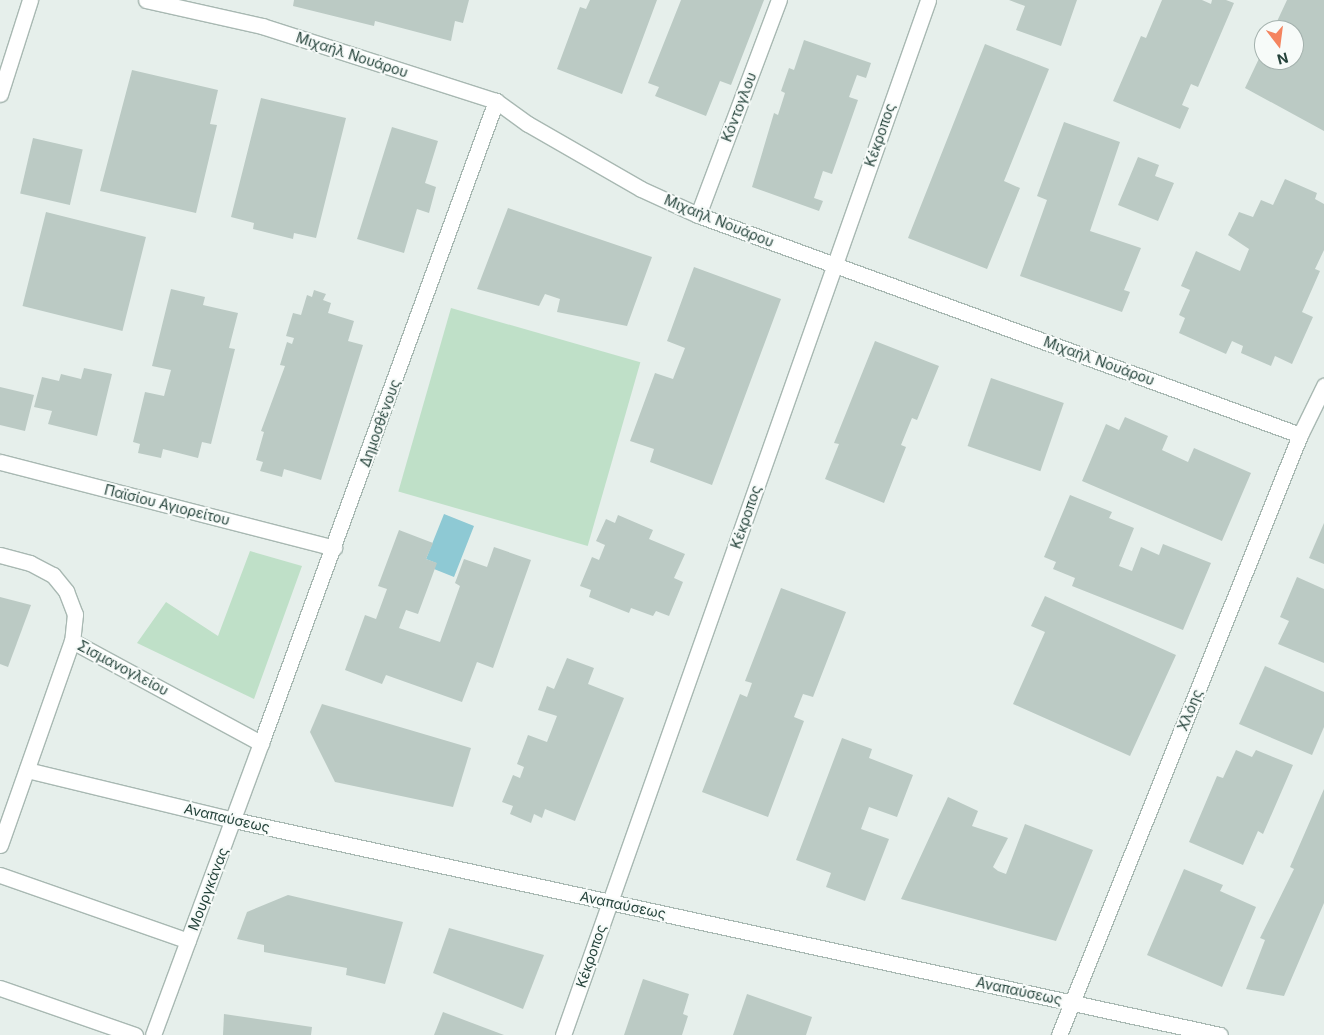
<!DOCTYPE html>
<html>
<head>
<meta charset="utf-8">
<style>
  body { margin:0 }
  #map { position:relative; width:1324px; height:1035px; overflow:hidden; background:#e6efeb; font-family:Inter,sans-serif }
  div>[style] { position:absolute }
  .green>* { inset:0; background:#bfe0c8; transform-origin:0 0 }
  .water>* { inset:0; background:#8ec9d4 }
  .building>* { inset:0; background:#bbcac4; transform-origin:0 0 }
  .roads { filter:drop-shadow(1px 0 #a8b8b2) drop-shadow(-1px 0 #a8b8b2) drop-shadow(0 1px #a8b8b2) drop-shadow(0 -1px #a8b8b2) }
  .service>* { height:15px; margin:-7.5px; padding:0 7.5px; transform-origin:7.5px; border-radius:7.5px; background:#fff }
  .minor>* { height:15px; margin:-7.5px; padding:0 7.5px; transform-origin:7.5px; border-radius:7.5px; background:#fff }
  .tertiary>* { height:15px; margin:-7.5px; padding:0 7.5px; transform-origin:7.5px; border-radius:7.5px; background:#fff }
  span { translate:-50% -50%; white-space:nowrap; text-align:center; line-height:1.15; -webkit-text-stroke:4px #f7fbf9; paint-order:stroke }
  .street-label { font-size:14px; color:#24423a }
  .north { position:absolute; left:1254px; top:20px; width:50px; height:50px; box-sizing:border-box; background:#f7fbf9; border:1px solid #a3b1ad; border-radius:50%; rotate:165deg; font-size:14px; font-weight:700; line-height:20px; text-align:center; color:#24423a }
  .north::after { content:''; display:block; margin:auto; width:18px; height:22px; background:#f4845f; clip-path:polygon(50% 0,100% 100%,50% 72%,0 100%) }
</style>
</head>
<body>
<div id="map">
  <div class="green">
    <div style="left:451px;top:308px;width:197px;height:191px;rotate:16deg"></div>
    <div style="clip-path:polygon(250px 551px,302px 566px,254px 699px,137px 643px,166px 602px,218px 636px)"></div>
  </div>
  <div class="water">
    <div style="clip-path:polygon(444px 514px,474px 526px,454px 577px,434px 569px,436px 563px,426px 559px)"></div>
  </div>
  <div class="building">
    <div style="clip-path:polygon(294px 0,469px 0,463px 23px,455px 21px,451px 41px,375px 21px,374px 26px,293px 6px)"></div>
    <div style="clip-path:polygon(590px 0,657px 0,622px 94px,557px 69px,580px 7px,586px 9px)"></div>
    <div style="clip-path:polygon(681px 0,764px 0,731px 85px,720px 81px,706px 116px,655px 96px,659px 87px,648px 83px)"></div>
    <div style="clip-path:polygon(1009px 0,1077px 0,1061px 46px,1016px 30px,1025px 6px)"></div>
    <div style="clip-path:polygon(1162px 0,1202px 0,1211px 4px,1212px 0,1226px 0,1234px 3px,1198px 87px,1191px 84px,1182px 105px,1189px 108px,1180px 129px,1113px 101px,1141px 36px,1146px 38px)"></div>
    <div style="clip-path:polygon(1287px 0,1324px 0,1324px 131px,1245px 88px,1264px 48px,1264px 60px,1294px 60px,1294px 30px,1273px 30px)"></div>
    <div style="clip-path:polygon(804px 40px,871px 63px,866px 78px,857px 75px,849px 97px,858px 100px,832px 174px,823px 171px,814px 198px,823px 201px,819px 211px,752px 187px,774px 113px,778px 115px,785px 93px,781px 91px,789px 68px,794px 70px)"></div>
    <div style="clip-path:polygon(985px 44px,1049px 69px,1004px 181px,1020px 188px,987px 269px,908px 238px)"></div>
    <div style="clip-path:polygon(132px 70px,218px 90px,210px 124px,217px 125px,196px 213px,100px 191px)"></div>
    <div style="clip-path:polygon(261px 98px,346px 118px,316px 238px,294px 233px,293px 239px,253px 229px,254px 223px,231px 217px)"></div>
    <div style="clip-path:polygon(1064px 122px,1120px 142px,1090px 231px,1141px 248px,1124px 290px,1130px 292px,1122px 312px,1020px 276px,1047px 200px,1037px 196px)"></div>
    <div style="clip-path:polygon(392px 127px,438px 141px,425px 183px,436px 187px,429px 213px,417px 209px,404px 253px,357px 239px)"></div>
    <div style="left:33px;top:138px;width:51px;height:57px;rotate:13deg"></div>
    <div style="clip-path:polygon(1138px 157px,1159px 165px,1155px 176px,1174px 183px,1158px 221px,1118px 205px)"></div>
    <div style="clip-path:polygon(1285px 179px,1317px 193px,1315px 199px,1324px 204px,1324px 250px,1315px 269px,1320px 271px,1302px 312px,1313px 317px,1292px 364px,1275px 356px,1271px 366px,1241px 353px,1243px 346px,1232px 341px,1226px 354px,1179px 333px,1185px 318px,1179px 315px,1190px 290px,1181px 286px,1196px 251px,1240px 271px,1249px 249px,1228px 235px,1239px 212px,1253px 217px,1261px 200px,1273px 205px)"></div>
    <div style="clip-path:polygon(508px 208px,652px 257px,627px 326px,557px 312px,560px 299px,545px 294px,539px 306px,477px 289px)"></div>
    <div style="left:46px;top:212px;width:103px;height:97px;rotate:14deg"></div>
    <div style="clip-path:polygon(694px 267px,781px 299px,712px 485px,650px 462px,654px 449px,630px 441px,655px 373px,673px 379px,685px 348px,667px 341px)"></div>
    <div style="clip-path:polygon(171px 289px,205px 297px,203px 305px,238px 313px,229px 348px,235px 349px,211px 444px,202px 442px,198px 458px,163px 449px,161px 458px,138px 453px,140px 444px,133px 442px,145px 392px,164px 396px,171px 370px,152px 366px)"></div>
    <div style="clip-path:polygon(314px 290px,326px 294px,323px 300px,331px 303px,328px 313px,354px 321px,348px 341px,363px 345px,321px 480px,284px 469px,282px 477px,260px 471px,263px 462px,256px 460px,264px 432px,261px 431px,285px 366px,280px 365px,287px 342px,292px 344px,294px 338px,286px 336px,293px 313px,301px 315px,307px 295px,312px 297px)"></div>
    <div style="clip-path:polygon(875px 341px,939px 366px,917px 420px,912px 418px,901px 445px,906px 447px,884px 503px,825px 479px,839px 444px,834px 443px)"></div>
    <div style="clip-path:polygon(84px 368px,112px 374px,97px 436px,48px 424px,52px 411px,34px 407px,42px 377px,59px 381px,61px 374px,81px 379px)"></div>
    <div style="left:991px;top:378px;width:77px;height:72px;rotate:19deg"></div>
    <div style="clip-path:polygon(0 387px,34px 395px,25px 431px,0 425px)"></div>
    <div style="clip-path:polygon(1125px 417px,1168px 436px,1162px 450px,1188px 462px,1194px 448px,1251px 473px,1222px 541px,1082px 481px,1106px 424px,1119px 430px)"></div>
    <div style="clip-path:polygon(1070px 495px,1112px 512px,1109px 518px,1134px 528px,1119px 566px,1132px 571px,1141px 547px,1159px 555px,1163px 544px,1211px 563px,1183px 630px,1072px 586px,1075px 578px,1053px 569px,1056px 562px,1044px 557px)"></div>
    <div style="clip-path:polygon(618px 515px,653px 530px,649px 539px,685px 554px,674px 578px,683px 582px,669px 616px,656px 611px,653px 616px,631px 608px,629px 613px,589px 597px,591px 590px,580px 586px,592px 557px,599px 560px,605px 545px,596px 541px,606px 519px,615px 523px)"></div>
    <div style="clip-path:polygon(1324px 523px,1324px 564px,1309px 558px)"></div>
    <div style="clip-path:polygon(399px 530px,433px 543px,426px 559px,437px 563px,418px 614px,406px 610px,399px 628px,440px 642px,460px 586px,455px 583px,464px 559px,487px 567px,494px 547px,531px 560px,493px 668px,477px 662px,462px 702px,386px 675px,382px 684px,345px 670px,365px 615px,376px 619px,387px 589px,378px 586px)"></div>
    <div style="clip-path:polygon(1297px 577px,1324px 589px,1324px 663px,1278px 644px,1289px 621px,1280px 617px)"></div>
    <div style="clip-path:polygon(781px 588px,846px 612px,813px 697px,803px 694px,794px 717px,804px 721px,768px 817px,702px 792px,740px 694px,747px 697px,752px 683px,745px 681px)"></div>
    <div style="clip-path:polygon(1045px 596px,1176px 655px,1130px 756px,1013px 704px,1045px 632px,1031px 626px)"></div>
    <div style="clip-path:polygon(0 597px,31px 605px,8px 667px,0 664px)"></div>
    <div style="clip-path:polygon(567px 658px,594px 668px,588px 684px,624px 698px,575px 821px,545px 809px,542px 818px,534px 814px,531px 823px,510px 814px,513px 806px,502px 802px,513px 775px,520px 778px,524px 767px,517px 764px,528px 735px,547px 742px,557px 716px,538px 710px,547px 686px,554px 689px)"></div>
    <div style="clip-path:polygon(1265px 666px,1324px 692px,1324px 727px,1312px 755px,1239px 724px)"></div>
    <div style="clip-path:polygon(322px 704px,471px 748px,453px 807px,335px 782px,310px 732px)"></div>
    <div style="clip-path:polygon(842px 738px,872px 749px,869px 758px,913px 775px,897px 817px,869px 807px,861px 829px,889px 839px,865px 901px,826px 887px,831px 873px,796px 860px)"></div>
    <div style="clip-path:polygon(1236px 750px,1252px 757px,1256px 750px,1293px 765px,1263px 834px,1258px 831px,1243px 865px,1189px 842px,1217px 776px,1223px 778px)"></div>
    <div style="clip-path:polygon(1324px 789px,1324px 903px,1284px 996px,1246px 989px,1265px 940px,1260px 938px,1294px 869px,1290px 867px)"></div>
    <div style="clip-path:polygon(948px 797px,978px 811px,972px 826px,1008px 838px,993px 867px,998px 871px,1006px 874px,1025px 824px,1093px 850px,1056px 941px,901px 899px)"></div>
    <div style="clip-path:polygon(1184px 869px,1223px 885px,1220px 891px,1256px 907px,1222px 987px,1147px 955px)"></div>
    <div style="clip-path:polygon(288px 895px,403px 922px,385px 984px,346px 975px,347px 968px,264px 952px,264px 945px,237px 939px,247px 912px)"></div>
    <div style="clip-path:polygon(449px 928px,544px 955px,523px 1009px,433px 973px)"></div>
    <div style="clip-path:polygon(643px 979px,689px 994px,683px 1014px,688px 1016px,682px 1035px,624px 1035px)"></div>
    <div style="clip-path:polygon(747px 994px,812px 1017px,806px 1035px,733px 1035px)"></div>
    <div style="clip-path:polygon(443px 1012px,504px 1035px,434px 1035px)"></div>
    <div style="clip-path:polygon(224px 1014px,312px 1027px,311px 1035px,223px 1035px)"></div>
  </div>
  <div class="roads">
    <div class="service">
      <div style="left:0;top:875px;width:199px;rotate:19.3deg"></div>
      <div style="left:0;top:988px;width:143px;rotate:19.2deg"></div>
    </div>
    <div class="minor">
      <div style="left:146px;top:0;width:119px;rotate:12.6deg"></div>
      <div style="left:262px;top:26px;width:246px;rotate:17.8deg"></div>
      <div style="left:496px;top:101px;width:39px;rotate:36deg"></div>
      <div style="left:528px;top:124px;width:130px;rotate:29.9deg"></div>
      <div style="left:641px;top:189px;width:63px;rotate:24.5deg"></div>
      <div style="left:698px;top:215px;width:641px;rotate:20.07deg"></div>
      <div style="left:0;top:94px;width:99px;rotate:-72.3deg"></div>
      <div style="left:698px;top:215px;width:230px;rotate:-69.4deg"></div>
      <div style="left:0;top:462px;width:345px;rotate:14.4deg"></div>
      <div style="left:261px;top:743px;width:684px;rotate:-69.9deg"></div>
      <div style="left:27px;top:770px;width:213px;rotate:13.6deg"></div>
      <div style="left:0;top:845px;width:216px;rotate:-70.6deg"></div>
      <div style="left:563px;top:1035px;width:1097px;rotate:-70.57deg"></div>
      <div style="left:1059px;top:1035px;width:647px;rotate:-68.12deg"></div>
      <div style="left:1300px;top:435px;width:55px;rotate:-63.9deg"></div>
    </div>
    <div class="tertiary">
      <div style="left:0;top:555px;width:31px;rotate:15deg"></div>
      <div style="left:30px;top:563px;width:26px;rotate:28deg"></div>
      <div style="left:53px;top:575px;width:21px;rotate:51deg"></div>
      <div style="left:66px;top:591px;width:25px;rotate:69deg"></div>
      <div style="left:75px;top:614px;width:27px;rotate:96deg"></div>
      <div style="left:72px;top:641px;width:215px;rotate:28.4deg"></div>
      <div style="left:261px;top:743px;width:311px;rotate:110.3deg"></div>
      <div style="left:234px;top:820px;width:1009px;rotate:12.3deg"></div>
    </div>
  </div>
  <div class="street-label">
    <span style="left:352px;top:55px;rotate:18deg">Μιχαήλ Νουάρου</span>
    <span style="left:739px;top:107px;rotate:-69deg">Κόντογλου</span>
    <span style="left:880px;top:135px;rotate:-71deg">Κέκροπος</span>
    <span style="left:719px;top:221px;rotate:22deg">Μιχαήλ Νουάρου</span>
    <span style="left:1099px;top:361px;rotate:20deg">Μιχαήλ Νουάρου</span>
    <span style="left:380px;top:423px;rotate:-70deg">Δημοσθένους</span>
    <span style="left:167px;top:505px;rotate:14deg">Παϊσίου Αγιορείτου</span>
    <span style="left:746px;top:517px;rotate:-71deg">Κέκροπος</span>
    <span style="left:123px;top:668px;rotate:28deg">Σισμανογλείου</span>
    <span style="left:1190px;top:710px;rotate:-68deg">Χλόης</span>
    <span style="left:227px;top:818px;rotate:13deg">Αναπαύσεως</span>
    <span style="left:208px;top:889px;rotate:-69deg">Μουργκάνας</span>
    <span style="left:623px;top:905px;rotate:12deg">Αναπαύσεως</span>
    <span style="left:591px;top:956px;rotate:-71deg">Κέκροπος</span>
    <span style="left:1019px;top:991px;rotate:12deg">Αναπαύσεως</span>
  </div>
  <div class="north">N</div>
</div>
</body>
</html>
